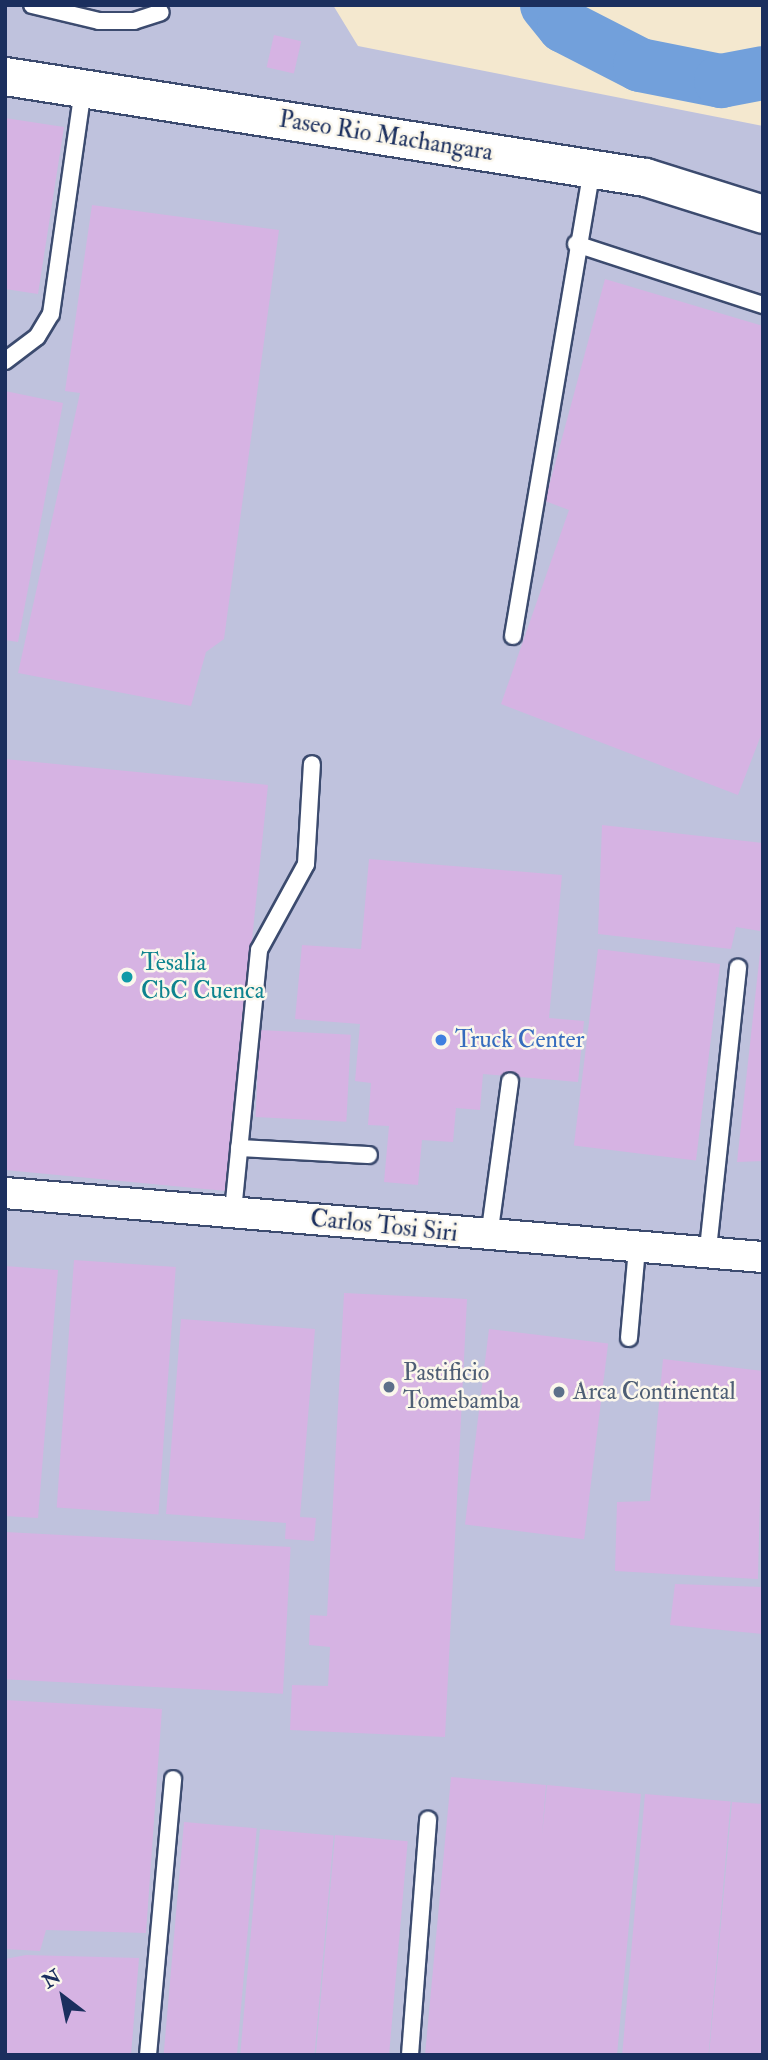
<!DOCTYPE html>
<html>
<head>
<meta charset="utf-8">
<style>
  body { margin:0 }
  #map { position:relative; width:768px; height:2060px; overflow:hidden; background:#f4e8cf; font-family:"IM FELL Double Pica",serif }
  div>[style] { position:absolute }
  .industrial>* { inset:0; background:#bfc2dd }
  .river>* { height:54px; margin:-27px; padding:0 27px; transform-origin:27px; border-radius:27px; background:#72a0db }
  .building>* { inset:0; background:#d6b3e3; transform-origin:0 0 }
  .roads { filter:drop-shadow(2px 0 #3c4b6f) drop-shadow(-2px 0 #3c4b6f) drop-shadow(0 2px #3c4b6f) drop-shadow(0 -2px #3c4b6f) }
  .service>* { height:16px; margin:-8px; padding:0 8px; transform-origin:8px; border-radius:8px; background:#fff }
  .minor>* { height:30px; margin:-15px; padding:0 15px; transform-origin:15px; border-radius:15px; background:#fff }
  .tertiary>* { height:37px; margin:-18.5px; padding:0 18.5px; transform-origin:18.5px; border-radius:18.5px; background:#fff }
  .dots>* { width:19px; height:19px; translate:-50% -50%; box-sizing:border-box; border:4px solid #fbf7ec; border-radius:50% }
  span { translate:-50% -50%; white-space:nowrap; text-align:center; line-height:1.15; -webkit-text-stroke:5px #fbf7ec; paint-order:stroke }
  .street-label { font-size:24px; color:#1b2f5e }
  .culture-label { font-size:24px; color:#0d838f }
  .left { translate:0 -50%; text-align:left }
  .shop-label { font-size:24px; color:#366cbe }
  .service-label { font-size:24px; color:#4e5e75 }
  .frame { position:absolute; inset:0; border:7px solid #1b2f5e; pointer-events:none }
  .north { position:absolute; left:28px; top:1962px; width:70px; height:70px; -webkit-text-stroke:5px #fbf7ec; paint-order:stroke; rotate:328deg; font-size:19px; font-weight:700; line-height:28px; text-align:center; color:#1b2f5e }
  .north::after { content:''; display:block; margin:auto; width:24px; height:32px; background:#1b2f5e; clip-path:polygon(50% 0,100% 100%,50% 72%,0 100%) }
</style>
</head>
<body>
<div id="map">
  <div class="industrial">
    <div style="clip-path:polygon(5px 5px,333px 5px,358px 46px,763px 126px,763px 2055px,5px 2055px)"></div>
  </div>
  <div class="river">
    <div style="left:547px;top:5px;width:27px;rotate:51deg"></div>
    <div style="left:564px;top:26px;width:85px;rotate:27.2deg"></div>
    <div style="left:640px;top:65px;width:83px;rotate:11.2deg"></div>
    <div style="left:721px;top:81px;width:43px;rotate:-10.8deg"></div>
  </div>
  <div class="building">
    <div style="left:274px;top:35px;width:28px;height:33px;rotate:13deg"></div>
    <div style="clip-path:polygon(5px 118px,64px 127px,38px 294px,5px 289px)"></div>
    <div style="clip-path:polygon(92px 205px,279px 230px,224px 639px,206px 652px,191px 706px,18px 673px,80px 393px,65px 391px)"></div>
    <div style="clip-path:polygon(605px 279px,763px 326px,763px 730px,738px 795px,501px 704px,569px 510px,545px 501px)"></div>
    <div style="clip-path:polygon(5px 391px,63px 403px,18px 642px,5px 640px)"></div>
    <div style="clip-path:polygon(5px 759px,268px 785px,226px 1191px,5px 1170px)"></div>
    <div style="clip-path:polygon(602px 825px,763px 843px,760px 931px,736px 927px,731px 949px,598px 934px)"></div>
    <div style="clip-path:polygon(369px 859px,562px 875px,549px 1018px,584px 1021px,578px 1082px,483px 1074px,480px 1110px,456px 1108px,453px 1142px,422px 1140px,418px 1185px,384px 1182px,389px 1126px,368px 1125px,371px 1083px,355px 1081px,360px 1024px,295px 1019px,302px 945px,361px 949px)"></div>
    <div style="clip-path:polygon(761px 944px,763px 1161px,737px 1162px)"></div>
    <div style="left:598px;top:949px;width:123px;height:198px;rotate:7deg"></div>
    <div style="left:260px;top:1030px;width:91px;height:87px;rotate:3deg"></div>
    <div style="left:74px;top:1260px;width:102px;height:248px;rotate:4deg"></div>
    <div style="clip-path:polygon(5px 1266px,58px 1270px,38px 1518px,5px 1516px)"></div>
    <div style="clip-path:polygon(344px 1293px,467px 1299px,445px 1737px,290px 1730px,292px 1685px,328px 1686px,330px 1647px,309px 1645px,310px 1615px,327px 1616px)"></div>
    <div style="clip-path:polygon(181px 1319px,315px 1329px,300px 1517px,316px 1518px,314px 1541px,285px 1539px,286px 1523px,166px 1514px)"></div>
    <div style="left:489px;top:1329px;width:120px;height:197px;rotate:7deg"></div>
    <div style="clip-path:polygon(663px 1359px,763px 1371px,758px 1579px,615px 1571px,617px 1502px,650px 1501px)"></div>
    <div style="left:5px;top:1532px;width:286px;height:147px;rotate:3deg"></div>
    <div style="clip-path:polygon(675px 1584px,763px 1587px,763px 1634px,670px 1625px)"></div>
    <div style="clip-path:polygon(5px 1700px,162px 1709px,146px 1933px,46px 1930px,40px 1951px,5px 1949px)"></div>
    <div style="clip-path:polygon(451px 1777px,546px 1785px,542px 1835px,547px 1785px,641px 1794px,617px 2055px,425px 2055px)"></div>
    <div style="left:645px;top:1794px;width:86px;height:262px;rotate:5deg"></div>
    <div style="clip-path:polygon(732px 1802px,763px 1804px,763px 2055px,709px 2055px)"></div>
    <div style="left:184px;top:1822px;width:73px;height:234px;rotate:5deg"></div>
    <div style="left:260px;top:1829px;width:74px;height:227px;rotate:5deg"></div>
    <div style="left:335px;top:1835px;width:73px;height:221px;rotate:5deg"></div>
    <div style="clip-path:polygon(26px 1955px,139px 1958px,131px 2055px,5px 2055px,5px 1959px)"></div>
  </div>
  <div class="roads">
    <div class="service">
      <div style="left:32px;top:5px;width:69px;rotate:13.4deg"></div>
      <div style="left:99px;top:21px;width:35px"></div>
      <div style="left:134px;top:21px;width:28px;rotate:-18deg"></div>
      <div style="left:576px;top:244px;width:197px;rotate:18.1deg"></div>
      <div style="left:5px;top:361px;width:40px;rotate:-37deg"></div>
      <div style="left:37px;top:337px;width:27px;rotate:-59deg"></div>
      <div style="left:51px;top:314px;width:228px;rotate:-81.9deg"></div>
      <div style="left:513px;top:636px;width:475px;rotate:-80.4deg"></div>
      <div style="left:239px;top:1148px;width:130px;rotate:3.1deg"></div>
      <div style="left:233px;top:1211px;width:262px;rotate:-84.3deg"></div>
      <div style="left:259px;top:950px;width:98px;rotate:-61.3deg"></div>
      <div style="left:306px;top:864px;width:100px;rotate:-86.6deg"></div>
      <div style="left:489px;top:1237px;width:157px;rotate:-82.3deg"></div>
      <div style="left:708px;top:1249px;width:283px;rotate:-83.9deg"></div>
      <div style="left:629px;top:1338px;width:90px;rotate:-84.9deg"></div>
      <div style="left:148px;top:2055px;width:277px;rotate:-84.8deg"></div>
      <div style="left:410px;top:2055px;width:236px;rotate:-85.6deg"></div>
    </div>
    <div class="minor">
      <div style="left:5px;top:1193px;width:761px;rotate:4.83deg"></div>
    </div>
    <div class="tertiary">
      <div style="left:5px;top:76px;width:648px;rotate:8.97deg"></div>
      <div style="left:645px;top:177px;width:124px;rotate:17.4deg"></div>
    </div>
  </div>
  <div class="dots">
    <div style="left:127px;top:977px;background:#0f9aa8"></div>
    <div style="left:441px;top:1040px;background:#3f7fe0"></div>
    <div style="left:389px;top:1387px;background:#5c6f8a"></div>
    <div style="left:559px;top:1392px;background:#5c6f8a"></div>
  </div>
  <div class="street-label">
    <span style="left:386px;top:136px;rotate:9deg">Paseo Rio Machangara</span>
    <span style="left:384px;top:1226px;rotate:6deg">Carlos Tosi Siri</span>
  </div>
  <div class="culture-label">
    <span class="left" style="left:141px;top:977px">Tesalia<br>CbC Cuenca</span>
  </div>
  <div class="shop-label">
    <span class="left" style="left:455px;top:1040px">Truck Center</span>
  </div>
  <div class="service-label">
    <span class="left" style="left:403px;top:1387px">Pastificio<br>Tomebamba</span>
    <span class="left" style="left:573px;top:1392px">Arca Continental</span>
  </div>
  <div class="frame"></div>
  <div class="north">N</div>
</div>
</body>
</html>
